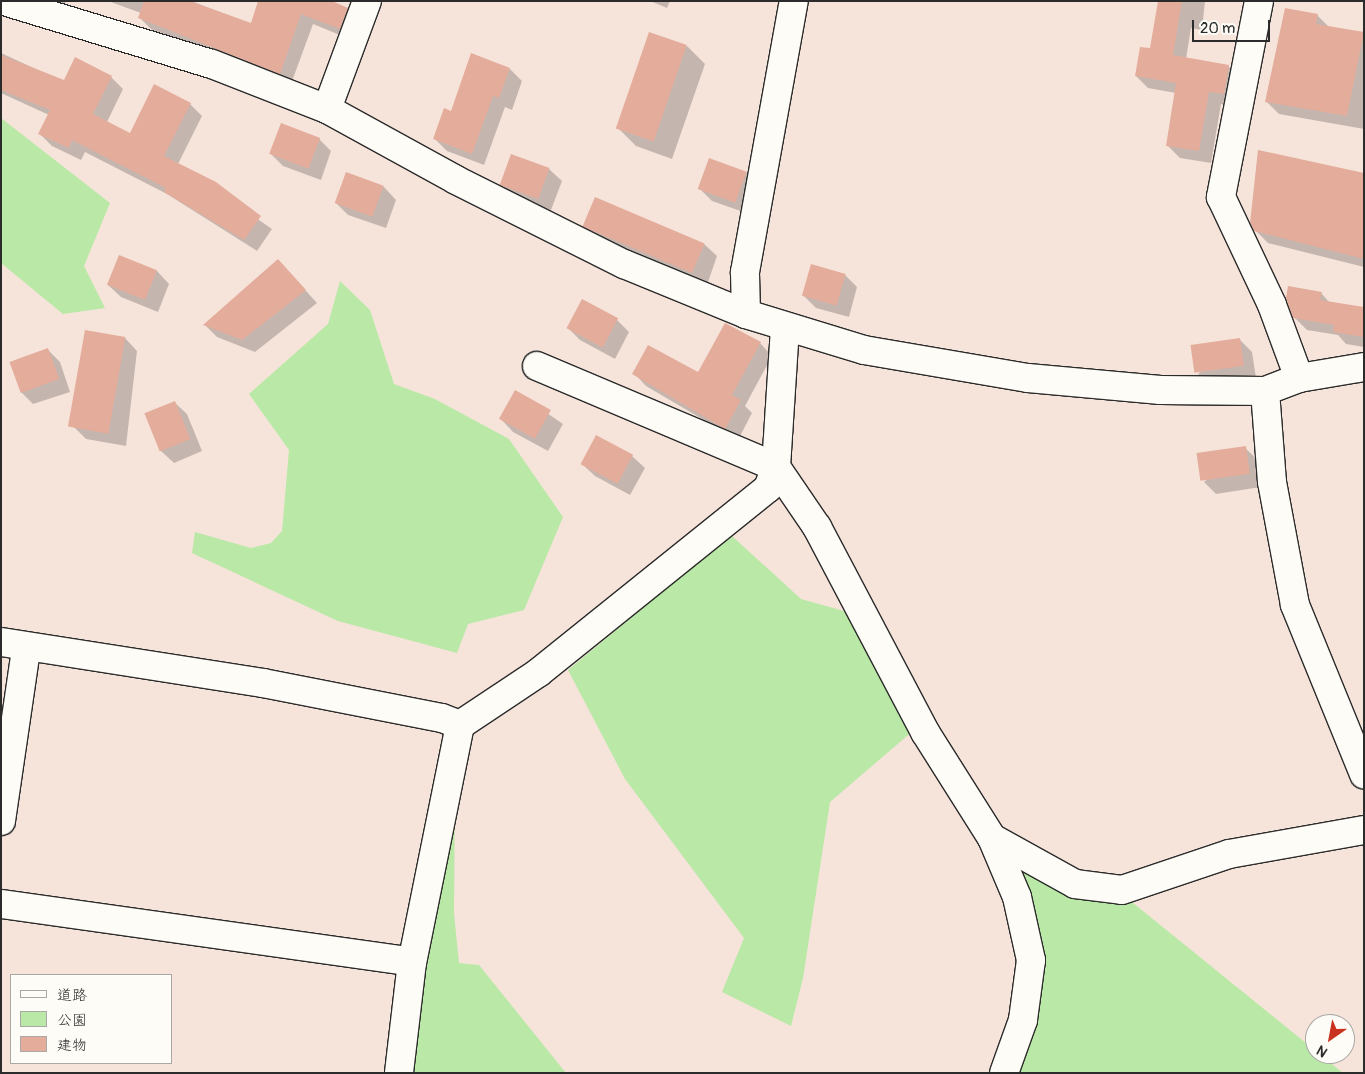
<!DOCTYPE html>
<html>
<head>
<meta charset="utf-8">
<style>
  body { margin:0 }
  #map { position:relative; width:1365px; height:1074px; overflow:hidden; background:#f6e4db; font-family:Pangolin,"Klee One",sans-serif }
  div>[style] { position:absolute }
  .green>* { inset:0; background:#bae8a6 }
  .shadow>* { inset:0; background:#0003 }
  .building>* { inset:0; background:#e4ac9b; transform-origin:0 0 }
  .roads { filter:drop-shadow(1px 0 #2b2b2b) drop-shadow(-1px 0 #2b2b2b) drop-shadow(0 1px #2b2b2b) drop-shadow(0 -1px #2b2b2b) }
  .minor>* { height:28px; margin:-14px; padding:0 14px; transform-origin:14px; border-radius:14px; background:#fdfcf7 }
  span { translate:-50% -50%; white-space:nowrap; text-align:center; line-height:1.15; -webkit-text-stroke:4px #fdfcf7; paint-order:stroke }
  .frame { position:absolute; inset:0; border:2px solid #2b2b2b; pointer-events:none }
  .legend { position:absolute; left:10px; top:974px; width:162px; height:90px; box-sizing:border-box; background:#fdfcf7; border:1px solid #a9a8a5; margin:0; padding:6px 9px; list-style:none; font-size:15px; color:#2b2b2b }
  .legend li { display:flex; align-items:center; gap:10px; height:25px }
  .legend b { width:25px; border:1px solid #a9a8a5 }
  .north { position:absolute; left:1305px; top:1014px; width:50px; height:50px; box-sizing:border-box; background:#fdfcf7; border:1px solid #a9a8a5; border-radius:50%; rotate:213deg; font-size:14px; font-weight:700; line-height:20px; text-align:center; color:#2b2b2b }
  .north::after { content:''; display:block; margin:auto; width:18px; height:22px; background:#c8321e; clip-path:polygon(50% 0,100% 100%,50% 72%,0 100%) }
  .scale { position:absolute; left:1192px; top:20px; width:78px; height:22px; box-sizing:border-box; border:2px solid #2b2b2b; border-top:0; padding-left:6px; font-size:15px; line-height:18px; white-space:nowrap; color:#2b2b2b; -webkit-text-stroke:4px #fdfcf7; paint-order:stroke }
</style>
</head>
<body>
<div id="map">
  <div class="green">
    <div style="clip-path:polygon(1px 118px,110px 203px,84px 266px,105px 308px,63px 314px,1px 263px)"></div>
    <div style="clip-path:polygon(340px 281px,370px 310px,394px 384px,435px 399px,509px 439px,563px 517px,524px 610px,468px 624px,457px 653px,338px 621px,192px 553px,195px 532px,251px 548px,271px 543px,282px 531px,289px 450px,249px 394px,328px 324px)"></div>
    <div style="clip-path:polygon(731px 535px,801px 599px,851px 613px,921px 724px,830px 802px,803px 978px,791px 1026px,722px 992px,744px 938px,625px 779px,568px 670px)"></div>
    <div style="clip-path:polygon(455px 781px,454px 913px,459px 963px,479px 965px,566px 1073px,400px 1073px)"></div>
    <div style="clip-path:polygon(1018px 852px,1122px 894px,1343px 1073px,1002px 1073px,1028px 979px)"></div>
  </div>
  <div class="shadow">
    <div style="clip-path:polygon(37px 1px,66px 1px,63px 10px)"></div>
    <div style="clip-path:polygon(108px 1px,191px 1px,251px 24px,260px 1px,347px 9px,359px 20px,352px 40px,313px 24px,291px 84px,151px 29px,140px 18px,141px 13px)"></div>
    <div style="clip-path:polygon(650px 1px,670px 1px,667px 8px)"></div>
    <div style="clip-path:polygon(1159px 1px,1205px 1px,1202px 30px,1191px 28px,1186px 59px,1228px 66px,1240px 79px,1236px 106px,1221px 104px,1211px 163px,1180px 158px,1167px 145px,1176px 93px,1148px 88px,1136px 76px,1151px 50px)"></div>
    <div style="clip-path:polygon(1317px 15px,1330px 28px,1364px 34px,1364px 129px,1279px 114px,1266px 101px)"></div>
    <div style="clip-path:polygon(687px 46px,705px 64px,672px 159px,636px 146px,617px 127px)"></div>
    <div style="clip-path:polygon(1px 53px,64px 82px,111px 77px,123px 89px,107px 122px,130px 134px,190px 104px,202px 116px,178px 164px,272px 229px,257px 251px,167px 194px,85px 152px,81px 160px,52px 146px,40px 134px,49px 115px,1px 93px)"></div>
    <div style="clip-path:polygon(510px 69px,522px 81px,512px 110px,505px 107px,484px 165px,447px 151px,435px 139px,452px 112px)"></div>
    <div style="clip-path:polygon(319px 139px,331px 151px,321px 180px,283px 166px,271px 154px)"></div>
    <div style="clip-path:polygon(1259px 151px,1364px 174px,1364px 267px,1268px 243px,1256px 231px)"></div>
    <div style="clip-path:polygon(549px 169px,562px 181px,551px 210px,514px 197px,502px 184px)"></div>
    <div style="clip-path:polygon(346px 173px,384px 187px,396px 200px,386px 228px,348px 215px,336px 203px)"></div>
    <div style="clip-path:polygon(747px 173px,759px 185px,749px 214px,712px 201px,699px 188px)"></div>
    <div style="clip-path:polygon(585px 226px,704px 244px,717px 256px,707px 285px,598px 239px)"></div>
    <div style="clip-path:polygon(120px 257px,157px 271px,169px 284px,158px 312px,121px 297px,108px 285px)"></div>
    <div style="clip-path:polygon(278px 260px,317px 303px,255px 352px,217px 337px,205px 325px)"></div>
    <div style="clip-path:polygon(845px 275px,857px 287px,849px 317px,816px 308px,804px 296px)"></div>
    <div style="clip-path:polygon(1321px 293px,1330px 303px,1364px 309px,1364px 347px,1346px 344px,1338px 335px,1307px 330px,1294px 317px)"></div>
    <div style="clip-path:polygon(617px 320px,629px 332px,615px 359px,580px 340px,567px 327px)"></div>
    <div style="clip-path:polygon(86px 332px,125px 338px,137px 351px,126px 446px,86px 439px,74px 427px)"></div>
    <div style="clip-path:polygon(1239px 339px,1252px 352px,1256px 378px,1210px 386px,1198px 374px)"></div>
    <div style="clip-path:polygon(760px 343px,772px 356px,745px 406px,752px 413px,738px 440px,646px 386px,634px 373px,698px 373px)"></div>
    <div style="clip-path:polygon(48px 350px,60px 362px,70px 392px,33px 404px,21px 392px)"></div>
    <div style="clip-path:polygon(516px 392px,563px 424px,548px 451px,513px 432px,501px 419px)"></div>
    <div style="clip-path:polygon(174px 402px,187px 414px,202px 451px,174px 463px,161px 451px,146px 414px)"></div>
    <div style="clip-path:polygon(1245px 448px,1258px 460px,1261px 487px,1216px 494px,1204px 482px)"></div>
    <div style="clip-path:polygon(632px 456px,645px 468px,630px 495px,595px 476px,582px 464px)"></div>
  </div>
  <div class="building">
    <div style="clip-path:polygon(144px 1px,190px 1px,251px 23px,258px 1px,332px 1px,348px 8px,340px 29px,301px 14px,280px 74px,138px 18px)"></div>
    <div style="clip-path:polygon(1158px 1px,1182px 1px,1173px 55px,1229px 65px,1224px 94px,1209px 92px,1199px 151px,1166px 146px,1176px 83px,1135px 76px,1140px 47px,1150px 48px)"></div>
    <div style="clip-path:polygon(1285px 8px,1318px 14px,1316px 24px,1364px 32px,1347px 116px,1265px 102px)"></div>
    <div style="left:649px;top:32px;width:40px;height:102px;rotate:19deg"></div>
    <div style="clip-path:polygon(471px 53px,510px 68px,499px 98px,493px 96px,472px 154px,433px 139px,444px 108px,451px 111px)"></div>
    <div style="clip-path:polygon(1px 55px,64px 80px,75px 57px,112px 76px,93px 114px,130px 133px,154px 84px,191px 103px,164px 156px,216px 182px,261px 216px,244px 240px,164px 192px,166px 188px,72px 140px,69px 148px,38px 134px,50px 110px,1px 90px)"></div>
    <div style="left:281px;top:123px;width:42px;height:33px;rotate:21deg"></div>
    <div style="clip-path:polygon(1258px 150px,1364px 173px,1364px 259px,1254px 231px,1250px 223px)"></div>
    <div style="left:511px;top:154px;width:41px;height:33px;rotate:20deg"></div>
    <div style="left:709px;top:158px;width:40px;height:33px;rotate:20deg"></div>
    <div style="left:346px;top:172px;width:40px;height:33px;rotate:20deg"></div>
    <div style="left:595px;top:197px;width:119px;height:32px;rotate:23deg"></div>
    <div style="left:119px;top:255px;width:41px;height:32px;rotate:22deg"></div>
    <div style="clip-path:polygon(278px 259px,306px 290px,242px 340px,203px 325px)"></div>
    <div style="left:811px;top:264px;width:36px;height:33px;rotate:16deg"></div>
    <div style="clip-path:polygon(1288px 286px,1322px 292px,1320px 300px,1364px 307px,1364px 337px,1333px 332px,1334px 325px,1293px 318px,1286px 298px)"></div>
    <div style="left:582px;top:299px;width:41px;height:33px;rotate:28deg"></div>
    <div style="clip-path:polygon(725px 323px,761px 342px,732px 395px,741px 400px,725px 429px,632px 374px,648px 345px,698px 372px)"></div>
    <div style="left:85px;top:330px;width:41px;height:98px;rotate:10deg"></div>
    <div style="left:1240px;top:338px;width:28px;height:50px;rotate:82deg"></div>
    <div style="left:48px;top:348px;width:33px;height:41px;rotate:70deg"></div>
    <div style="left:515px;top:390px;width:41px;height:33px;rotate:29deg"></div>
    <div style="left:175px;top:401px;width:41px;height:33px;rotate:68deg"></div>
    <div style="left:596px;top:435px;width:42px;height:33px;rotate:28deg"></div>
    <div style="left:1246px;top:446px;width:28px;height:50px;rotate:82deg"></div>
  </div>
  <div class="roads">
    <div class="minor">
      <div style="left:4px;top:1px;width:217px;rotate:16.9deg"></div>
      <div style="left:212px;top:64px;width:123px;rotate:21.4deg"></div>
      <div style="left:327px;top:109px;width:147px;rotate:28.8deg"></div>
      <div style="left:456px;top:180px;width:188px;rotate:26.6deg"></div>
      <div style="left:624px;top:264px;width:132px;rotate:22.3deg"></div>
      <div style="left:746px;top:314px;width:123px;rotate:17deg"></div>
      <div style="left:864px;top:350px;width:166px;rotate:9.7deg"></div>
      <div style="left:1028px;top:378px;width:133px;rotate:5.2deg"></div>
      <div style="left:1160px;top:390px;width:105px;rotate:0.5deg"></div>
      <div style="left:1265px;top:391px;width:36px;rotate:-21deg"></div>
      <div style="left:1299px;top:378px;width:66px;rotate:-9.6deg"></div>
      <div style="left:1259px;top:1px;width:200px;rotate:101deg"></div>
      <div style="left:1221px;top:197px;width:119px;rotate:64.7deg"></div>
      <div style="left:1272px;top:305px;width:78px;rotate:69.7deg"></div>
      <div style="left:327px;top:109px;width:115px;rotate:-69.7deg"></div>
      <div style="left:746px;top:314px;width:42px;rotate:-91.4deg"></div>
      <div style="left:745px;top:272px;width:275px;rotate:-79.8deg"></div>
      <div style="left:537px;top:366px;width:259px;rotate:22.9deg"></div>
      <div style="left:776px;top:467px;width:73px;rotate:55.7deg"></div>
      <div style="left:817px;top:527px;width:232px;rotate:62.2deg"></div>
      <div style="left:925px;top:732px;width:125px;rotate:57.7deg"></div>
      <div style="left:992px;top:838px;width:64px;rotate:67deg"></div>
      <div style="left:1017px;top:897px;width:65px;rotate:77.5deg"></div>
      <div style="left:1031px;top:960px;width:61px;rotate:97.6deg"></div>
      <div style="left:1023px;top:1020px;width:56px;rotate:109.7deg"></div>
      <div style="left:1265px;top:391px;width:91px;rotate:85.6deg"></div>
      <div style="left:1272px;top:482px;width:125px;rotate:79.4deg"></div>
      <div style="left:1295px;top:605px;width:183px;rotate:67.8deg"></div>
      <div style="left:1px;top:642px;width:265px;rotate:8.9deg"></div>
      <div style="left:263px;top:683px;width:182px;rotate:11.1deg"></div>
      <div style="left:442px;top:718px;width:19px;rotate:21deg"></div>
      <div style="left:460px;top:725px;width:242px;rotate:101.4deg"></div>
      <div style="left:412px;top:962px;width:112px;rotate:96.7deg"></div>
      <div style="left:460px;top:725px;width:94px;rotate:-33.7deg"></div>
      <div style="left:538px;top:673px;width:295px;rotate:-38.8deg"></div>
      <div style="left:768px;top:488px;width:22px;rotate:-69deg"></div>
      <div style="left:776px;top:467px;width:140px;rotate:-86.3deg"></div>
      <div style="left:1px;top:821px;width:174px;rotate:-81.7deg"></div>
      <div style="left:992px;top:838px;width:95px;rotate:29deg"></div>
      <div style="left:1075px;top:884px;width:47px;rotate:7.3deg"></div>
      <div style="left:1122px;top:890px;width:113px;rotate:-18.6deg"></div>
      <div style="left:1229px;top:854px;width:137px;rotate:-10.1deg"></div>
      <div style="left:1px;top:904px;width:415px;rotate:8deg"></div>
    </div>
  </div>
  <div class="frame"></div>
  <ul class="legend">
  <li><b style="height:6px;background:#fdfcf7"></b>道路</li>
  <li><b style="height:14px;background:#bae8a6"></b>公園</li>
  <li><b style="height:14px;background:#e4ac9b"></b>建物</li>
  </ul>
  <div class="north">N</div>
  <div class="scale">20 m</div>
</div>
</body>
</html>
